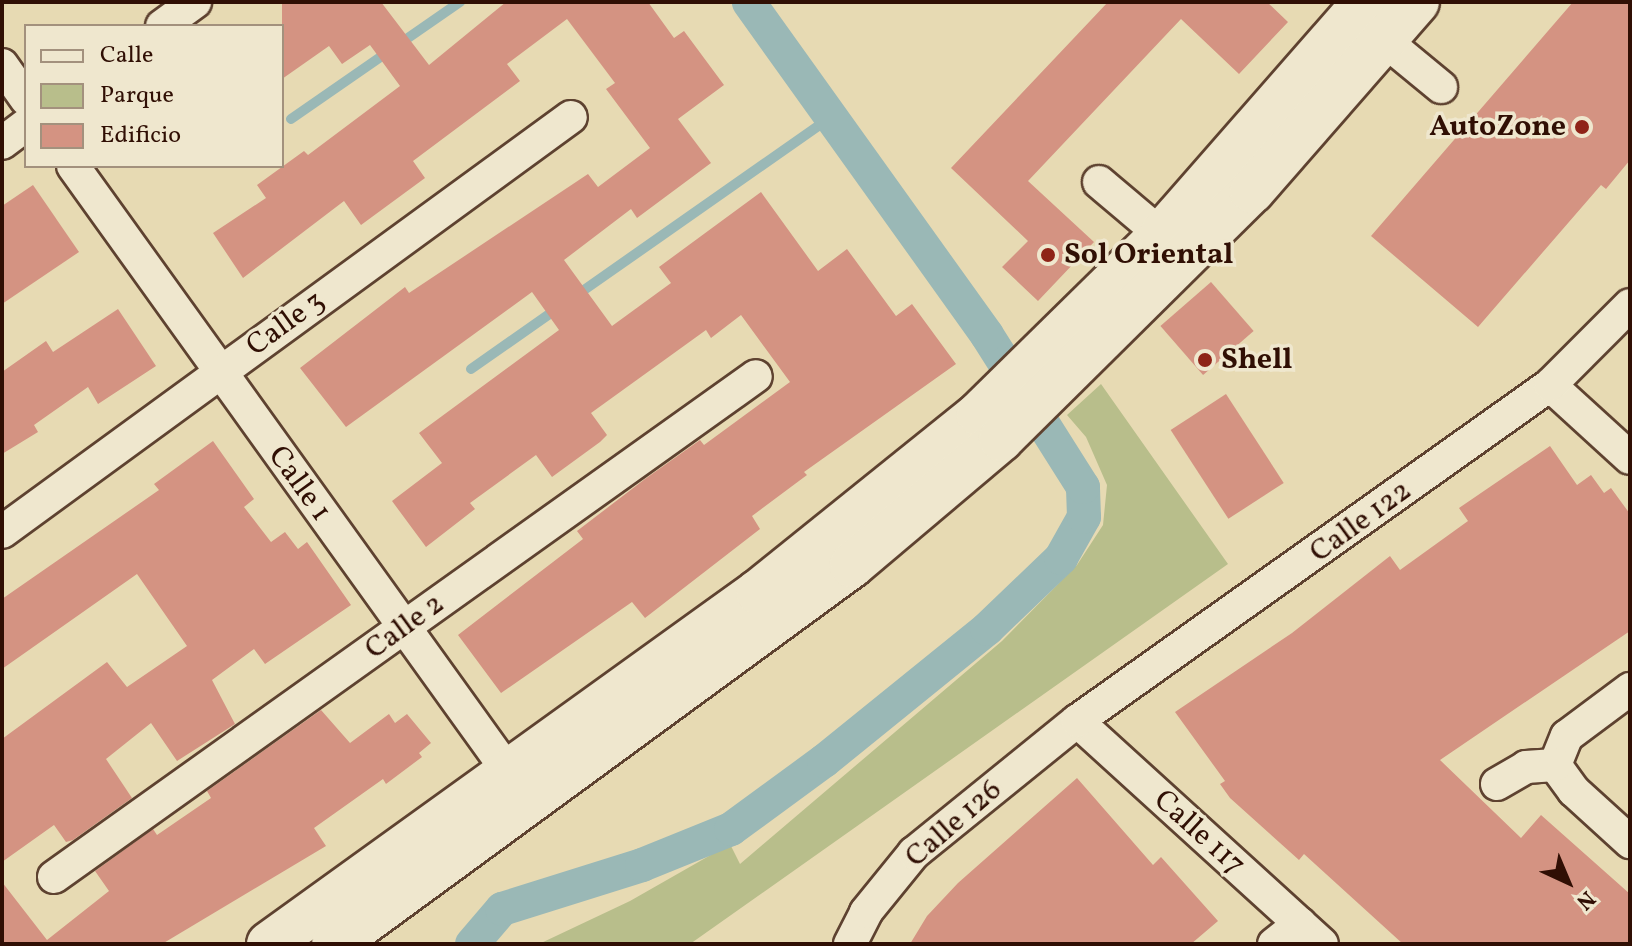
<!DOCTYPE html>
<html>
<head>
<meta charset="utf-8">
<style>
  body { margin:0 }
  #map { position:relative; width:1632px; height:946px; overflow:hidden; background:#e7dab3; font-family:Vollkorn,serif }
  div>[style] { position:absolute }
  .green>* { inset:0; background:#b8be8b }
  .stream>* { height:10px; margin:-5px; padding:0 5px; transform-origin:5px; border-radius:5px; background:#9ab8b6 }
  .canal>* { height:34px; margin:-17px; padding:0 17px; transform-origin:17px; border-radius:17px; background:#9ab8b6 }
  .building>* { inset:0; background:#d49382; transform-origin:0 0 }
  .roads { filter:drop-shadow(2px 0 #5e4230) drop-shadow(-2px 0 #5e4230) drop-shadow(0 2px #5e4230) drop-shadow(0 -2px #5e4230) }
  .street>* { height:32px; margin:-16px; padding:0 16px; transform-origin:16px; border-radius:16px; background:#efe7ce }
  .secondary>* { height:44px; margin:-22px; padding:0 22px; transform-origin:22px; border-radius:22px; background:#efe7ce }
  .dots>* { width:22px; height:22px; translate:-50% -50%; box-sizing:border-box; border:4px solid #efe7ce; border-radius:50% }
  span { translate:-50% -50%; white-space:nowrap; text-align:center; line-height:1.15; -webkit-text-stroke:7px #efe7ce; paint-order:stroke }
  .poi-label { font-size:30px; color:#300f04; font-weight:700 }
  .right { translate:-100% -50%; text-align:right }
  .left { translate:0 -50%; text-align:left }
  .street-label { font-size:30px; color:#300f04 }
  .frame { position:absolute; inset:0; border:4px solid #300f04; pointer-events:none }
  .legend { position:absolute; left:24px; top:24px; width:260px; height:144px; box-sizing:border-box; background:#efe7ce; border:2px solid #a3917d; margin:0; padding:10px 14px; list-style:none; font-size:24px; color:#300f04 }
  .legend li { display:flex; align-items:center; gap:16px; height:40px }
  .legend b { width:40px; border:2px solid #a3917d }
  .north { position:absolute; left:1528px; top:842px; width:80px; height:80px; -webkit-text-stroke:6px #efe7ce; paint-order:stroke; rotate:136deg; font-size:22px; font-weight:700; line-height:32px; text-align:center; color:#300f04 }
  .north::after { content:''; display:block; margin:auto; width:28px; height:36px; background:#300f04; clip-path:polygon(50% 0,100% 100%,50% 72%,0 100%) }
</style>
</head>
<body>
<div id="map">
  <div class="green">
    <div style="clip-path:polygon(1101px 384px,1228px 564px,690px 944px,539px 944px,630px 901px,730px 844px,740px 864px,1002px 641px,1077px 565px,1103px 525px,1107px 485px,1086px 437px,1067px 415px)"></div>
  </div>
  <div class="stream">
    <div style="left:291px;top:119px;width:206px;rotate:-34.7deg"></div>
    <div style="left:574px;top:297px;width:314px;rotate:-35deg"></div>
    <div style="left:471px;top:369px;width:106px;rotate:-35deg"></div>
  </div>
  <div class="canal">
    <div style="left:472px;top:944px;width:46px;rotate:-49.4deg"></div>
    <div style="left:502px;top:909px;width:147px;rotate:-17.4deg"></div>
    <div style="left:642px;top:865px;width:96px;rotate:-22deg"></div>
    <div style="left:731px;top:829px;width:115px;rotate:-36.2deg"></div>
    <div style="left:824px;top:761px;width:210px;rotate:-39deg"></div>
    <div style="left:987px;top:629px;width:103px;rotate:-43.8deg"></div>
    <div style="left:1061px;top:558px;width:47px;rotate:-60.7deg"></div>
    <div style="left:1084px;top:517px;width:30px;rotate:-92deg"></div>
    <div style="left:1083px;top:487px;width:180px;rotate:-122.3deg"></div>
    <div style="left:987px;top:335px;width:409px;rotate:-125.6deg"></div>
  </div>
  <div class="building">
    <div style="clip-path:polygon(282px 2px,381px 2px,429px 65px,506px 2px,648px 2px,674px 38px,684px 31px,724px 85px,678px 119px,711px 163px,637px 218px,631px 209px,564px 260px,612px 326px,671px 283px,659px 267px,761px 192px,818px 271px,847px 249px,896px 316px,912px 304px,956px 364px,804px 472px,807px 475px,752px 516px,760px 529px,645px 618px,632px 602px,501px 693px,458px 635px,583px 539px,577px 531px,645px 479px,700px 440px,704px 445px,790px 382px,741px 315px,711px 338px,706px 330px,591px 413px,607px 435px,600px 442px,552px 477px,536px 455px,470px 503px,475px 509px,426px 547px,392px 501px,442px 463px,419px 433px,559px 330px,532px 292px,346px 427px,300px 368px,405px 287px,409px 293px,588px 174px,598px 187px,650px 148px,606px 89px,615px 83px,567px 19px,507px 64px,520px 81px,413px 161px,425px 178px,361px 225px,344px 201px,243px 278px,213px 233px,266px 198px,257px 185px,304px 151px,308px 155px,400px 86px,370px 45px,342px 64px,329px 46px,282px 79px)"></div>
    <div style="clip-path:polygon(1108px 2px,1267px 2px,1288px 22px,1239px 74px,1181px 19px,1028px 181px,1094px 242px,1038px 301px,1002px 267px,1028px 241px,951px 168px)"></div>
    <div style="clip-path:polygon(1573px 2px,1630px 2px,1630px 160px,1606px 189px,1601px 185px,1478px 327px,1371px 236px)"></div>
    <div style="clip-path:polygon(33px 185px,79px 252px,2px 304px,2px 206px)"></div>
    <div style="left:1211px;top:282px;width:65px;height:67px;rotate:49deg"></div>
    <div style="clip-path:polygon(118px 309px,156px 366px,98px 404px,88px 387px,34px 425px,38px 432px,2px 454px,2px 372px,46px 341px,53px 352px)"></div>
    <div style="left:1226px;top:394px;width:106px;height:66px;rotate:57deg"></div>
    <div style="clip-path:polygon(213px 441px,254px 499px,244px 507px,271px 542px,285px 532px,298px 549px,307px 542px,351px 605px,265px 664px,254px 649px,212px 680px,235px 724px,177px 761px,151px 723px,106px 759px,132px 798px,73px 840px,66px 842px,54px 825px,2px 862px,2px 739px,107px 662px,127px 687px,187px 646px,137px 574px,2px 669px,2px 599px,159px 490px,154px 484px)"></div>
    <div style="clip-path:polygon(1550px 446px,1577px 485px,1591px 475px,1604px 493px,1611px 488px,1630px 514px,1630px 631px,1440px 760px,1521px 838px,1541px 815px,1630px 894px,1630px 944px,1403px 944px,1304px 854px,1299px 860px,1230px 798px,1220px 784px,1225px 781px,1175px 712px,1292px 633px,1390px 556px,1400px 570px,1468px 521px,1459px 508px)"></div>
    <div style="clip-path:polygon(321px 710px,350px 743px,389px 714px,395px 723px,407px 714px,431px 743px,419px 753px,422px 757px,386px 784px,383px 779px,314px 828px,326px 846px,162px 944px,2px 944px,2px 882px,47px 940px,109px 891px,95px 871px,153px 829px,157px 835px,211px 798px,207px 791px)"></div>
    <div style="clip-path:polygon(1077px 778px,1153px 865px,1161px 857px,1218px 921px,1191px 944px,910px 944px,927px 916px,958px 883px)"></div>
  </div>
  <div class="roads">
    <div class="street">
      <div style="left:162px;top:26px;width:41px;rotate:-36deg"></div>
      <div style="left:1384px;top:40px;width:74px;rotate:39.5deg"></div>
      <div style="left:2px;top:65px;width:42px;rotate:54.8deg"></div>
      <div style="left:2px;top:143px;width:30px;rotate:-37deg"></div>
      <div style="left:73px;top:166px;width:766px;rotate:54.3deg"></div>
      <div style="left:1099px;top:182px;width:101px;rotate:40.2deg"></div>
      <div style="left:1550px;top:385px;width:108px;rotate:42.4deg"></div>
      <div style="left:2px;top:532px;width:704px;rotate:-36.11deg"></div>
      <div style="left:1077px;top:721px;width:331px;rotate:42.3deg"></div>
      <div style="left:1555px;top:765px;width:32px;rotate:54deg"></div>
      <div style="left:1574px;top:791px;width:76px;rotate:42.3deg"></div>
      <div style="left:1497px;top:784px;width:34px;rotate:-30deg"></div>
      <div style="left:1526px;top:767px;width:29px;rotate:-4deg"></div>
      <div style="left:1555px;top:765px;width:31px;rotate:-68deg"></div>
      <div style="left:1567px;top:736px;width:79px;rotate:-36.7deg"></div>
      <div style="left:54px;top:877px;width:862px;rotate:-35.51deg"></div>
      <div style="left:850px;top:944px;width:36px;rotate:-63deg"></div>
      <div style="left:866px;top:912px;width:76px;rotate:-50.9deg"></div>
      <div style="left:914px;top:853px;width:210px;rotate:-39deg"></div>
      <div style="left:1077px;top:721px;width:580px;rotate:-35.39deg"></div>
      <div style="left:1550px;top:385px;width:113px;rotate:-45deg"></div>
      <div style="left:1274px;top:944px;width:33px;rotate:-38deg"></div>
    </div>
    <div class="secondary">
      <div style="left:269px;top:944px;width:603px;rotate:-35.75deg"></div>
      <div style="left:758px;top:592px;width:284px;rotate:-38.8deg"></div>
      <div style="left:979px;top:414px;width:255px;rotate:-44.5deg"></div>
      <div style="left:1161px;top:235px;width:310px;rotate:-48.8deg"></div>
      <div style="left:334px;top:944px;width:642px;rotate:-36.19deg"></div>
      <div style="left:852px;top:565px;width:195px;rotate:-40.2deg"></div>
      <div style="left:1001px;top:439px;width:353px;rotate:-44.7deg"></div>
      <div style="left:1252px;top:191px;width:251px;rotate:-48.9deg"></div>
    </div>
  </div>
  <div class="dots">
    <div style="left:1582px;top:127px;background:#8f2418"></div>
    <div style="left:1048px;top:255px;background:#8f2418"></div>
    <div style="left:1205px;top:360px;background:#8f2418"></div>
  </div>
  <div class="poi-label">
    <span class="right" style="left:1566px;top:127px">AutoZone</span>
    <span class="left" style="left:1064px;top:255px">Sol Oriental</span>
    <span class="left" style="left:1221px;top:360px">Shell</span>
  </div>
  <div class="street-label">
    <span style="left:286px;top:324px;rotate:-36deg">Calle 3</span>
    <span style="left:299px;top:484px;rotate:54deg">Calle 1</span>
    <span style="left:1361px;top:522px;rotate:-36deg">Calle 122</span>
    <span style="left:405px;top:627px;rotate:-36deg">Calle 2</span>
    <span style="left:954px;top:824px;rotate:-41deg">Calle 126</span>
    <span style="left:1199px;top:833px;rotate:42deg">Calle 117</span>
  </div>
  <div class="frame"></div>
  <ul class="legend">
  <li><b style="height:10px;background:#efe7ce"></b>Calle</li>
  <li><b style="height:22px;background:#b8be8b"></b>Parque</li>
  <li><b style="height:22px;background:#d49382"></b>Edificio</li>
  </ul>
  <div class="north">N</div>
</div>
</body>
</html>
